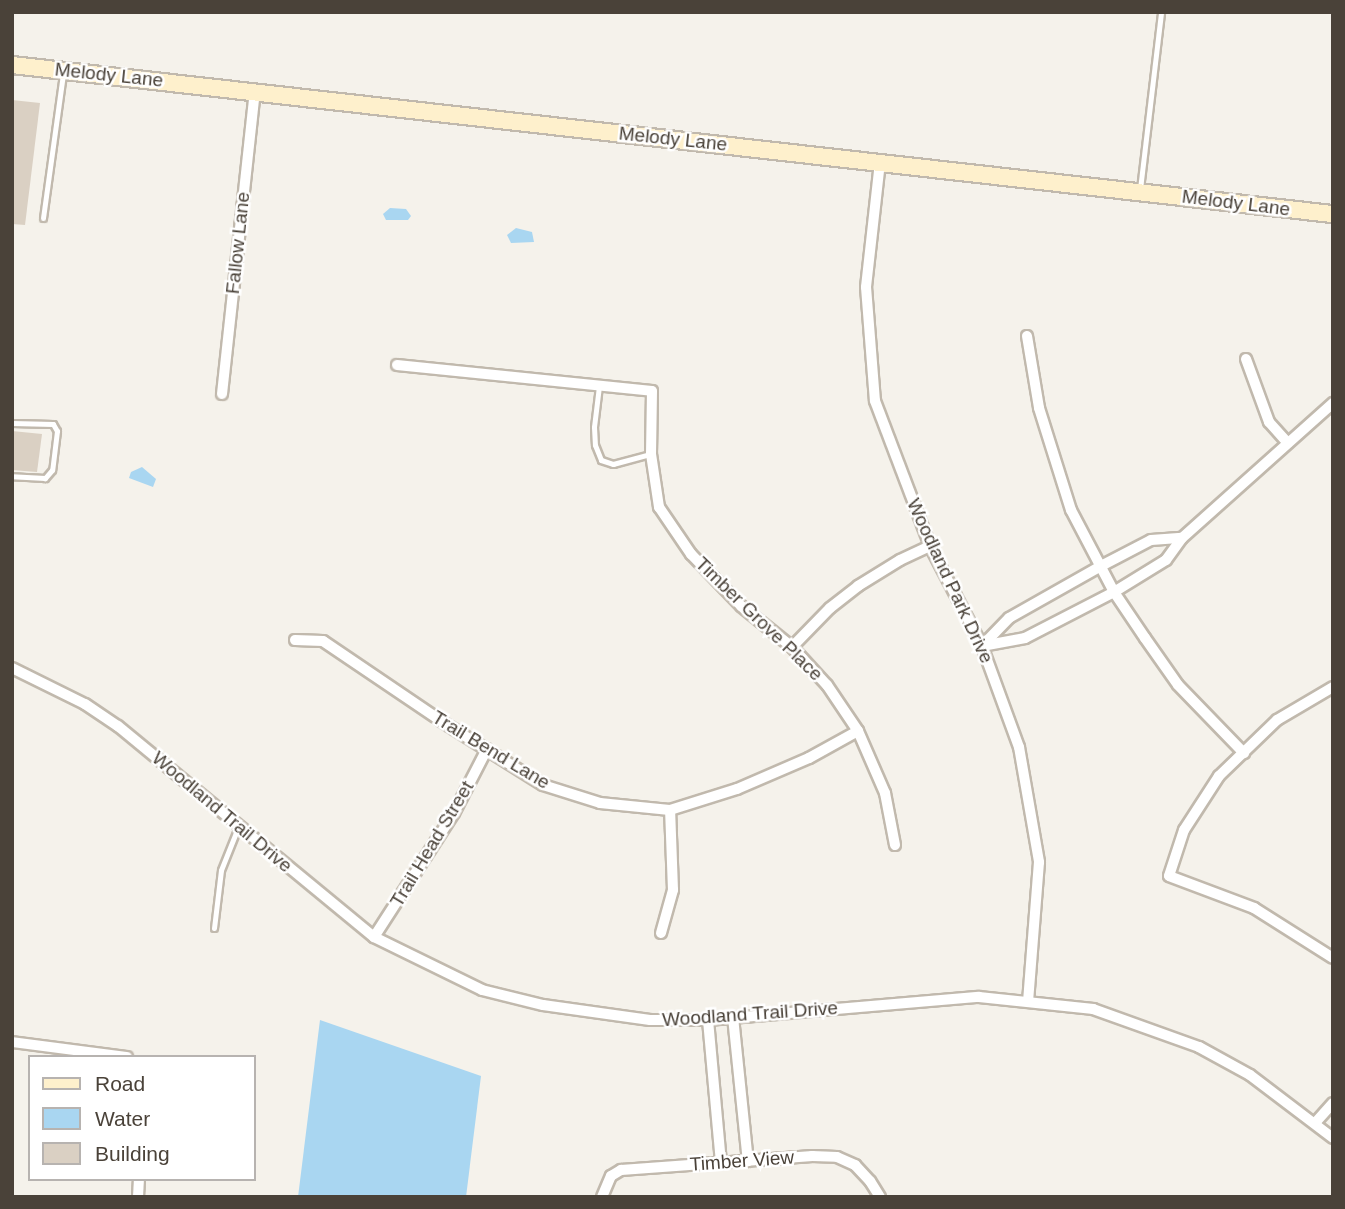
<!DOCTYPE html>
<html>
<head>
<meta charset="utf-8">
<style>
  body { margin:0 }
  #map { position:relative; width:1345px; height:1209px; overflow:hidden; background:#f5f2eb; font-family:Helvetica,sans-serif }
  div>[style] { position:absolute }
  .water>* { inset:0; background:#a9d6f1 }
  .building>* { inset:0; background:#dad0c3 }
  .roads { filter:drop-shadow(2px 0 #c1b9ad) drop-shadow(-2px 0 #c1b9ad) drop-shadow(0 2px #c1b9ad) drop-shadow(0 -2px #c1b9ad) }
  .lane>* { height:5px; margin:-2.5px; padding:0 2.5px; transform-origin:2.5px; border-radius:2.5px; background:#fff }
  .street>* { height:10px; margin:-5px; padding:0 5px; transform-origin:5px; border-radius:5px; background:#fff }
  .secondary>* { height:16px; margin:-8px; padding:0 8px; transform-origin:8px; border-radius:8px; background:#fef0cc }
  span { translate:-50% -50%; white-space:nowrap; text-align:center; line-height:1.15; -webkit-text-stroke:5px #fff; paint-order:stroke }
  .street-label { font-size:19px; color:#4a4239 }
  .frame { position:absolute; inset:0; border:14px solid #4a4239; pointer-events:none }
  .legend { position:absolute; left:28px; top:1055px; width:228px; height:126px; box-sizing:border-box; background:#fff; border:2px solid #b7b3b0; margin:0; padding:9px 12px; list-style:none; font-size:21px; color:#4a4239 }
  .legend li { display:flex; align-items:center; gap:14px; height:35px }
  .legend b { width:35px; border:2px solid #b7b3b0 }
</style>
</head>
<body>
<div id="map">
  <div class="water">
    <div style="clip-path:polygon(390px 208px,406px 209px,411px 216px,408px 220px,386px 220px,383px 214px)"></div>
    <div style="clip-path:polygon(516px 228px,532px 232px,534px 242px,511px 243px,507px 235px)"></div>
    <div style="clip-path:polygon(142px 467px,156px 479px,153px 487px,129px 478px,131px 472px)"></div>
    <div style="clip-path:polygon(320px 1020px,481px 1076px,466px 1197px,298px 1197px)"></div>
  </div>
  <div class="building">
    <div style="clip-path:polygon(12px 100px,40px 103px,25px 225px,12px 224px)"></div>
    <div style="clip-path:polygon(12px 431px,42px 434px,37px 472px,12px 470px)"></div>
  </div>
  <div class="roads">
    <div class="lane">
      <div style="left:1140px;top:189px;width:178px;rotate:-83.2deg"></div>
      <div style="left:43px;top:218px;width:145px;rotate:-82.1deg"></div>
      <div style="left:599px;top:386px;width:41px;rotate:97deg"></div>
      <div style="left:594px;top:427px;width:18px;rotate:87deg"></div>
      <div style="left:595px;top:445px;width:16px;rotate:68deg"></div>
      <div style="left:601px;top:460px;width:13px;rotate:18deg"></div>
      <div style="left:613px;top:464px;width:39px;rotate:-15deg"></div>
      <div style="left:12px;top:423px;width:41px;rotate:1.4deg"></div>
      <div style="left:53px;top:424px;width:8px;rotate:60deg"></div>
      <div style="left:57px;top:431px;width:39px;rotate:97deg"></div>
      <div style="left:52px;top:470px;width:11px;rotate:131deg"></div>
      <div style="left:45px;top:478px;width:33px;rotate:-177deg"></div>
      <div style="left:214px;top:928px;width:58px;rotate:-83.1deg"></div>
      <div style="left:221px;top:870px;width:48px;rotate:-68.2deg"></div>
    </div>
    <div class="street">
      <div style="left:880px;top:162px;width:126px;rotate:96.4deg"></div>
      <div style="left:866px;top:287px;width:114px;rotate:85.5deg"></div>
      <div style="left:875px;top:401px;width:155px;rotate:69.2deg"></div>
      <div style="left:930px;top:546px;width:113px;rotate:62.5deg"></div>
      <div style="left:982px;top:646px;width:108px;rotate:69.9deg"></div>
      <div style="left:1019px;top:747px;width:117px;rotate:80.1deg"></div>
      <div style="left:1039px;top:862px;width:139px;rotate:94.5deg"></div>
      <div style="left:1027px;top:336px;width:73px;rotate:80.5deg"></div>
      <div style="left:1039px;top:408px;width:107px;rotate:72.6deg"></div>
      <div style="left:1071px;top:510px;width:93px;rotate:62.3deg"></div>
      <div style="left:1114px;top:592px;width:55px;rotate:56deg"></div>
      <div style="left:1145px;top:638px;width:57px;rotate:54.9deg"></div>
      <div style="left:1178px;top:685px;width:95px;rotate:45.9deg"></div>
      <div style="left:1246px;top:359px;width:67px;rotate:69.9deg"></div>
      <div style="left:1269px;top:422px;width:28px;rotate:48deg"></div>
      <div style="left:397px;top:365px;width:256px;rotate:5.8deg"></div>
      <div style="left:652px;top:391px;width:63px;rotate:90.9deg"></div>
      <div style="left:651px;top:454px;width:54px;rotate:81.4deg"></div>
      <div style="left:659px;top:507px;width:57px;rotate:55.8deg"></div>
      <div style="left:691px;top:554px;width:72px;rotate:46.1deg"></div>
      <div style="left:741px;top:606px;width:65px;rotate:38.8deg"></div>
      <div style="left:792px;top:647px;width:52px;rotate:47.4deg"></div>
      <div style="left:827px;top:685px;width:55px;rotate:56deg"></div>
      <div style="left:858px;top:731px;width:68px;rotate:66.5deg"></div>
      <div style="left:885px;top:793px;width:53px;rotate:79.1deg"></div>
      <div style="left:222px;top:394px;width:305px;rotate:-83.8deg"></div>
      <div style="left:295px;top:640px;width:28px;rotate:2deg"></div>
      <div style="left:323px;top:641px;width:143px;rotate:34.1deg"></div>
      <div style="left:441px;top:721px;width:120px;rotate:32.1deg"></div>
      <div style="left:543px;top:785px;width:60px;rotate:17.5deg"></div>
      <div style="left:600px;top:803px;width:70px;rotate:5.7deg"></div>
      <div style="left:670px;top:810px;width:70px;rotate:-17.4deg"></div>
      <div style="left:737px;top:789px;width:78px;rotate:-23.3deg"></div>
      <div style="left:809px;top:758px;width:56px;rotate:-28.9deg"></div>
      <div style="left:982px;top:646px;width:44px;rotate:-10.5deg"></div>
      <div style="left:1025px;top:638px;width:100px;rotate:-27.3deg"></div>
      <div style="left:1114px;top:592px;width:61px;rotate:-31.6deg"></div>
      <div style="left:1166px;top:560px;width:27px;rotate:-54deg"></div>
      <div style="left:1182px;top:538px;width:203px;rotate:-41.8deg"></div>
      <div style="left:982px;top:646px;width:39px;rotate:-46deg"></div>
      <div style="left:1009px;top:618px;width:106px;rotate:-29.5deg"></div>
      <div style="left:1101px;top:566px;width:56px;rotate:-27.5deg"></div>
      <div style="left:1151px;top:540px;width:31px;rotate:-4deg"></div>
      <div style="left:792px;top:647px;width:54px;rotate:-45.7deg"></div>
      <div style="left:830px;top:608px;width:36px;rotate:-38deg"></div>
      <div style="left:858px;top:586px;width:49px;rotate:-31.8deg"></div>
      <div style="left:900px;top:560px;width:33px;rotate:-25deg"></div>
      <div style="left:12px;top:668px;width:81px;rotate:26.3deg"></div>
      <div style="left:85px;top:704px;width:40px;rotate:34deg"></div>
      <div style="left:118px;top:726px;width:332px;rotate:39.5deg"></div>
      <div style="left:374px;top:937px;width:120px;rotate:26.1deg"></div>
      <div style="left:482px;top:990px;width:63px;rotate:13.8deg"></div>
      <div style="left:543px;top:1005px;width:108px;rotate:8deg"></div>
      <div style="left:650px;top:1020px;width:58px"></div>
      <div style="left:708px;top:1020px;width:272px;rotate:-4.9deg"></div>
      <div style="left:979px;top:997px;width:115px;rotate:6deg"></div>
      <div style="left:1093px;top:1009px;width:113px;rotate:19.7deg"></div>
      <div style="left:1199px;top:1047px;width:58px;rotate:28.8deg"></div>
      <div style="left:1250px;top:1075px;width:104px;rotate:37.2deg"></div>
      <div style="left:1333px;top:687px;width:65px;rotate:149.5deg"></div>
      <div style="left:1277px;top:720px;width:81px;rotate:136deg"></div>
      <div style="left:1219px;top:776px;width:64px;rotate:122.9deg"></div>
      <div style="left:1184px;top:830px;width:48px;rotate:108.1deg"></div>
      <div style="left:1169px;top:876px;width:91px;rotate:20.6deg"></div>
      <div style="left:1254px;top:908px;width:93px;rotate:32.3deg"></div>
      <div style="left:661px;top:933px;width:45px;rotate:-74.4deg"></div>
      <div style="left:673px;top:890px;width:80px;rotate:-92.1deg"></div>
      <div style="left:374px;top:937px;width:148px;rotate:-57.2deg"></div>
      <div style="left:454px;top:813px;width:72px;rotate:-62.7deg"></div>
      <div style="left:733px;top:1017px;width:145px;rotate:84.1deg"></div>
      <div style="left:708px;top:1020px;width:144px;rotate:84.8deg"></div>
      <div style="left:12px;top:1042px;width:116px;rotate:7.4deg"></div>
      <div style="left:1315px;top:1123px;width:27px;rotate:-48deg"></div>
      <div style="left:138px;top:1197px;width:18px;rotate:-87deg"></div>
      <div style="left:602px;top:1197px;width:23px;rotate:-67deg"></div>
      <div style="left:611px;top:1176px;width:12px;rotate:-31deg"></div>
      <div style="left:621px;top:1170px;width:192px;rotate:-4.2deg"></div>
      <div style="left:812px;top:1156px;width:25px;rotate:2deg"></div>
      <div style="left:837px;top:1157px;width:20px;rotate:24deg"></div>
      <div style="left:855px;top:1165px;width:22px;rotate:47deg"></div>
      <div style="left:870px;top:1181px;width:19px;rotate:58deg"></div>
    </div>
    <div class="secondary">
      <div style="left:12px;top:65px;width:1329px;rotate:6.44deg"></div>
    </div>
  </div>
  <div class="street-label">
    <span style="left:109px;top:75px;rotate:6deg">Melody Lane</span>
    <span style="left:673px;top:139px;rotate:6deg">Melody Lane</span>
    <span style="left:1236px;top:203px;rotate:7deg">Melody Lane</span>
    <span style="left:238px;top:243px;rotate:-84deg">Fallow Lane</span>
    <span style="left:950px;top:581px;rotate:65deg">Woodland Park Drive</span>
    <span style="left:759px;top:619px;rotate:44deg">Timber Grove Place</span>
    <span style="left:491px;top:750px;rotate:31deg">Trail Bend Lane</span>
    <span style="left:222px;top:812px;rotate:40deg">Woodland Trail Drive</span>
    <span style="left:432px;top:844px;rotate:-59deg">Trail Head Street</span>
    <span style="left:750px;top:1014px;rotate:-4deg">Woodland Trail Drive</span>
    <span style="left:742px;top:1161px;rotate:-4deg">Timber View</span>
  </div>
  <div class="frame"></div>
  <ul class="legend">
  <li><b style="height:9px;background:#fef0cc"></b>Road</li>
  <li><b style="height:19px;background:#a9d6f1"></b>Water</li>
  <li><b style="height:19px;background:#dad0c3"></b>Building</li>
  </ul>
</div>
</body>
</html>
